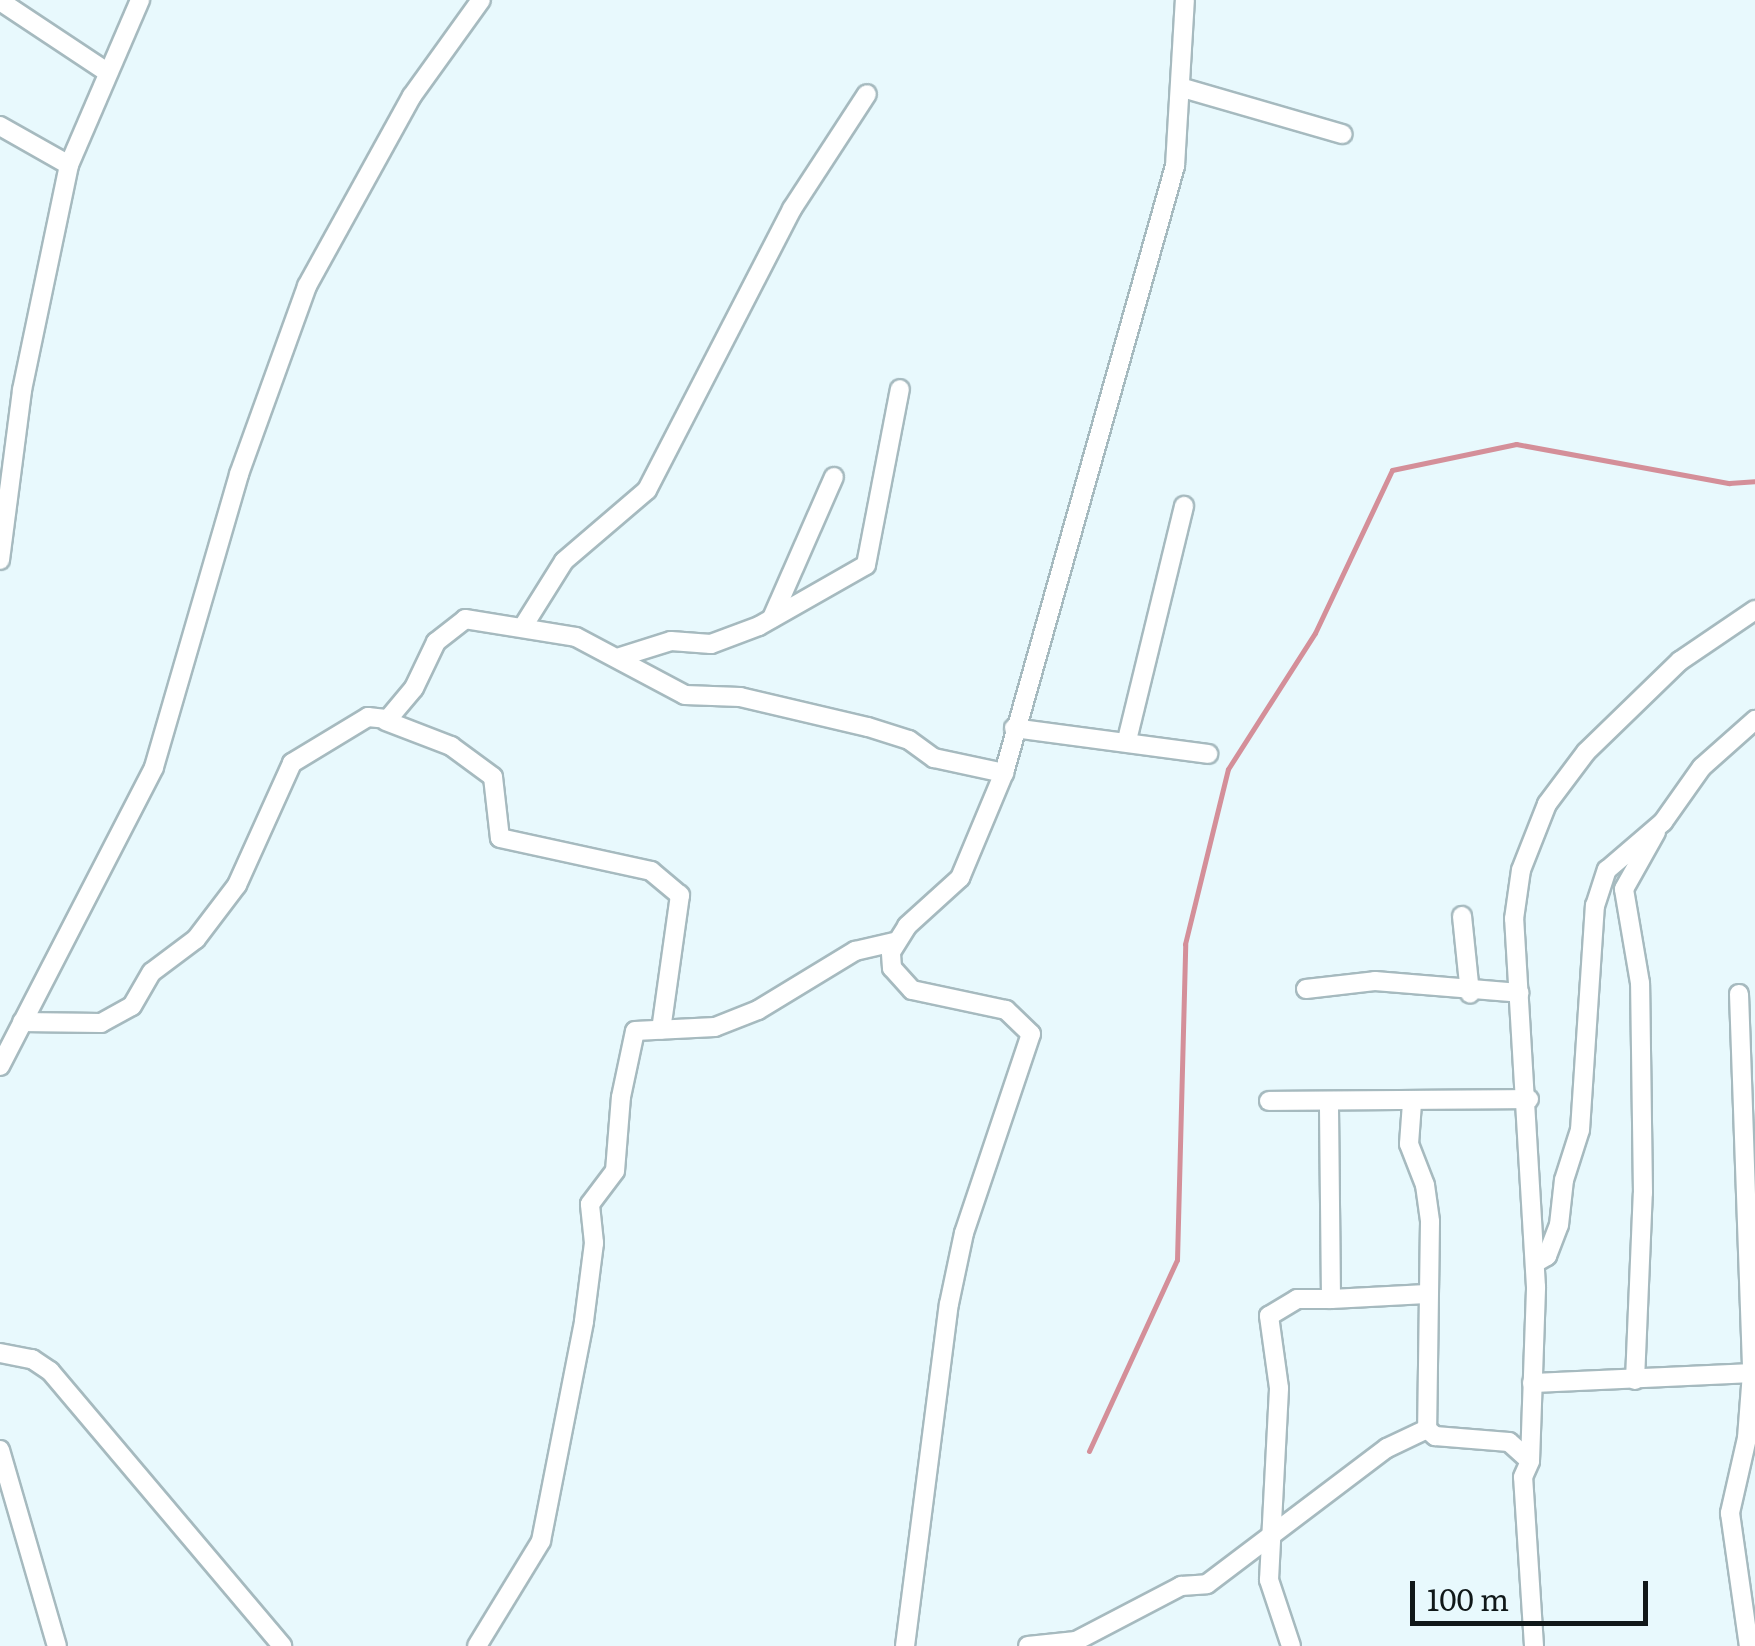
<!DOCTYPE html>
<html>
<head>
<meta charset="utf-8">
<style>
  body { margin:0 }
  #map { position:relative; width:1755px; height:1646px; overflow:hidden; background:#e8f9fd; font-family:Literata,serif }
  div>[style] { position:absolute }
  .stream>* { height:5px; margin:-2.5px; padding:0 2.5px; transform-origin:2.5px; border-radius:2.5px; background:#d48f99 }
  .roads { filter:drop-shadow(2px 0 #a6babf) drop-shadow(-2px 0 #a6babf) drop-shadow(0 2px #a6babf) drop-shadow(0 -2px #a6babf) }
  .minor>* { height:18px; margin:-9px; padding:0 9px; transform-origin:9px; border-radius:9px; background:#fff }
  span { translate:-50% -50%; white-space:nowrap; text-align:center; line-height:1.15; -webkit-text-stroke:10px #e8f9fd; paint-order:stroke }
  .scale { position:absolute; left:1410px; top:1581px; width:238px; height:45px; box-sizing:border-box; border:5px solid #101819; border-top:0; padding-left:12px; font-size:30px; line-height:35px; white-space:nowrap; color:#101819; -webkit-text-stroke:8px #e8f9fd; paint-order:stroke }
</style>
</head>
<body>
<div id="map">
  <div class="stream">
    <div style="left:1089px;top:1451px;width:210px;rotate:-65.3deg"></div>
    <div style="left:1177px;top:1260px;width:316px;rotate:-88.5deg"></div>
    <div style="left:1185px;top:944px;width:180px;rotate:-76.2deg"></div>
    <div style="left:1228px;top:769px;width:161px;rotate:-57.4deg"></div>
    <div style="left:1315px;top:633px;width:180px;rotate:-64.7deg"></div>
    <div style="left:1392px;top:470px;width:127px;rotate:-11.8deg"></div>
    <div style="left:1516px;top:444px;width:217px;rotate:10.4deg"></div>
    <div style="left:1729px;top:483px;width:26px;rotate:-4deg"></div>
  </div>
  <div class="roads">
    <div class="minor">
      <div style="left:0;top:1px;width:128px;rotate:33.6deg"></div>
      <div style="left:1183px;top:88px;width:166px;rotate:16.1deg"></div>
      <div style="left:0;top:126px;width:79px;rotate:29.5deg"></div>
      <div style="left:0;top:560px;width:171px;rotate:-82.6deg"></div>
      <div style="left:22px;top:390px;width:230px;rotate:-78.2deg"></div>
      <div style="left:69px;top:165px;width:180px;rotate:-66.7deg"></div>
      <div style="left:772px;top:618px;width:154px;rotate:-66.3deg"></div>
      <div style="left:524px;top:625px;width:75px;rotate:-58deg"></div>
      <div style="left:564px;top:561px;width:109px;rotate:-40.5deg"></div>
      <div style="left:647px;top:490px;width:316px;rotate:-62.7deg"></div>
      <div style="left:792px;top:209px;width:137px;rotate:-56.9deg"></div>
      <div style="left:620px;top:657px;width:53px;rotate:-17.4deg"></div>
      <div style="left:671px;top:641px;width:40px;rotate:4.3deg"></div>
      <div style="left:711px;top:644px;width:51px;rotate:-20.6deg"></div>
      <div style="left:759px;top:626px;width:123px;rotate:-29.7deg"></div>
      <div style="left:866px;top:565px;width:179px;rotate:-79.1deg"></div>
      <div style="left:386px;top:721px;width:70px;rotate:21deg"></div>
      <div style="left:451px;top:746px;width:52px;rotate:36.4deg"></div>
      <div style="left:493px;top:777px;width:61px;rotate:83.5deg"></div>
      <div style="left:500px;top:838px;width:155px;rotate:12.3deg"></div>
      <div style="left:651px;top:871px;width:38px;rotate:40deg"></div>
      <div style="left:680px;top:895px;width:136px;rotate:98deg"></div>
      <div style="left:1014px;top:728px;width:196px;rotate:7.6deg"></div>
      <div style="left:1127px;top:740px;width:241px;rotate:-76.3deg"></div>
      <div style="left:1462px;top:916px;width:78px;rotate:84.1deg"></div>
      <div style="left:1306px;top:989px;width:69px;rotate:-6.6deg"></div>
      <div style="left:1375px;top:981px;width:145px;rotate:4.7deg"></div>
      <div style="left:1739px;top:994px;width:379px;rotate:88deg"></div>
      <div style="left:1752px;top:1373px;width:65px;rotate:94.4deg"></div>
      <div style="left:1747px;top:1438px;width:77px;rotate:102.8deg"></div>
      <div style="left:1730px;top:1513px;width:134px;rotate:81.9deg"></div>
      <div style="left:22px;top:1022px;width:79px;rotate:0.7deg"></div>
      <div style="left:101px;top:1023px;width:35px;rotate:-29deg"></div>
      <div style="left:132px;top:1006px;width:39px;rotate:-60deg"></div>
      <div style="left:152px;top:972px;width:55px;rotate:-36.9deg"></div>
      <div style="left:196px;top:939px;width:68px;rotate:-52.8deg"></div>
      <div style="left:237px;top:885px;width:134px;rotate:-65.7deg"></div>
      <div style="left:292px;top:763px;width:89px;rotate:-31.2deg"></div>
      <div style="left:368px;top:717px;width:20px;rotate:6deg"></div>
      <div style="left:388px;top:719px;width:40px;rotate:-50deg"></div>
      <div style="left:414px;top:688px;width:51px;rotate:-64.4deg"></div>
      <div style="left:436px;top:642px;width:37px;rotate:-38deg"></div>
      <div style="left:465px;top:619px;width:112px;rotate:9.2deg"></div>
      <div style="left:576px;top:637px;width:123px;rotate:28deg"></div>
      <div style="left:685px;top:695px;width:55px;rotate:2.1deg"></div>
      <div style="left:740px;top:697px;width:131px;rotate:13.2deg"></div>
      <div style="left:868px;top:727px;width:43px;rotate:17.6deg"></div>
      <div style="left:909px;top:740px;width:31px;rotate:36deg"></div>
      <div style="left:934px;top:758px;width:72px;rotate:12.1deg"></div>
      <div style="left:0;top:1066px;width:336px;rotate:-62.7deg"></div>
      <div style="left:154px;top:767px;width:305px;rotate:-73.8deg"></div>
      <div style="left:239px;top:474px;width:200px;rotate:-70.1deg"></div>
      <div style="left:307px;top:286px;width:217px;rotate:-61.1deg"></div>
      <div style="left:412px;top:96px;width:118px;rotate:-54.3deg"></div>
      <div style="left:1269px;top:1101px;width:260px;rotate:-0.4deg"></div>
      <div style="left:1412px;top:1103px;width:41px;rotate:94.2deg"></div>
      <div style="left:1409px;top:1144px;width:44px;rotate:68.7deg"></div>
      <div style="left:1425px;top:1185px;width:37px;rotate:82deg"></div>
      <div style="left:1430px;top:1222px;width:207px;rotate:90.8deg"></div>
      <div style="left:1427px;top:1429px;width:11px;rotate:41deg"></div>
      <div style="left:1435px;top:1436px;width:74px;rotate:4.6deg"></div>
      <div style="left:1509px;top:1442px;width:28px;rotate:42deg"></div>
      <div style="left:1535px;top:1263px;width:14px;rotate:-30deg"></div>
      <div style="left:1547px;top:1256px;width:33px;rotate:-69deg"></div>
      <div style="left:1559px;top:1225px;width:45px;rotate:-83.7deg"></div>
      <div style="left:1564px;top:1180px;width:52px;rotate:-72.3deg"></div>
      <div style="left:1580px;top:1130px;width:225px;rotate:-86.2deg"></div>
      <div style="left:1595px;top:906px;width:38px;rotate:-72deg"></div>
      <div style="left:1607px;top:870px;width:74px;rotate:-40.6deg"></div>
      <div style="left:1663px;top:822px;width:67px;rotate:-54.7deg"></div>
      <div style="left:1702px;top:767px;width:71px;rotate:-41.6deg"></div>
      <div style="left:1331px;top:1299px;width:96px;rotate:-3deg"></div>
      <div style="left:0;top:1353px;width:33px;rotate:11deg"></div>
      <div style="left:32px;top:1359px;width:22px;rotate:34deg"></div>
      <div style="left:50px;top:1371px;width:360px;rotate:49.8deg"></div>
      <div style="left:1635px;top:1380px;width:187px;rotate:-87.6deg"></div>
      <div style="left:1643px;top:1193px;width:210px;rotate:-90.8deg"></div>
      <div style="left:1640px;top:983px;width:95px;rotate:-99.7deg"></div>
      <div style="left:1624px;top:889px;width:65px;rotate:-60.7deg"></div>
      <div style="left:1532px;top:1383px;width:223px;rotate:-2.6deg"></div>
      <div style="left:0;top:1450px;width:204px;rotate:73.8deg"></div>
      <div style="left:477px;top:1646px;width:123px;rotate:-58.6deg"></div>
      <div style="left:541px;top:1541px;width:224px;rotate:-78.9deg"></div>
      <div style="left:584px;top:1321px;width:79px;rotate:-82.7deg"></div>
      <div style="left:594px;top:1243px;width:39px;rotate:-96deg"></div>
      <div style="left:590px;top:1204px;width:41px;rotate:-52.9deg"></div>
      <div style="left:615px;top:1171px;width:74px;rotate:-85.4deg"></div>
      <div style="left:621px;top:1097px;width:67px;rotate:-78deg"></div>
      <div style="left:635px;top:1031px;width:80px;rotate:-2.9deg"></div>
      <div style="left:715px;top:1027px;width:46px;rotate:-21.6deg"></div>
      <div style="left:758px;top:1010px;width:114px;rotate:-31.3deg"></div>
      <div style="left:855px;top:951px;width:40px;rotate:-13deg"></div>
      <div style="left:905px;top:1646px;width:345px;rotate:-82.7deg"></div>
      <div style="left:949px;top:1304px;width:73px;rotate:-78.1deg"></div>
      <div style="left:964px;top:1233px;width:210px;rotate:-71.4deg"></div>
      <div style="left:1031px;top:1034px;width:35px;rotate:-136deg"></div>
      <div style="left:1006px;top:1010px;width:96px;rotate:-168deg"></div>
      <div style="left:912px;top:990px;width:30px;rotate:-132deg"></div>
      <div style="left:892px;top:968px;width:16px;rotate:-94deg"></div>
      <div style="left:891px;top:952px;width:31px;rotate:-58deg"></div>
      <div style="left:907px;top:926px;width:72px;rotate:-42.2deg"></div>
      <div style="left:960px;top:878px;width:114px;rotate:-67.3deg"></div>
      <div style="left:1004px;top:773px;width:631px;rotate:-74.27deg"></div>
      <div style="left:1175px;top:166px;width:166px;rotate:-86.6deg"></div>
      <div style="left:1028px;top:1646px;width:48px;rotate:-5.9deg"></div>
      <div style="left:1076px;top:1641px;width:119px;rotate:-27.6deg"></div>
      <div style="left:1181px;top:1586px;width:26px;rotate:-4deg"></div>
      <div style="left:1207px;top:1584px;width:226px;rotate:-37.1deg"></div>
      <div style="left:1387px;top:1448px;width:44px;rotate:-25.4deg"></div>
      <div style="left:1291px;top:1646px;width:70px;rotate:-108.4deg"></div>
      <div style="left:1269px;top:1580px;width:192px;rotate:-87deg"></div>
      <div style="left:1279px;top:1388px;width:73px;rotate:-97.9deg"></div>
      <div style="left:1269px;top:1316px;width:33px;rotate:-31deg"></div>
      <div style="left:1297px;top:1299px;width:34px"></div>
      <div style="left:1331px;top:1299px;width:197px;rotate:-90.6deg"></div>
      <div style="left:1534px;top:1646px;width:169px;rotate:-93.7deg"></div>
      <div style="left:1523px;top:1477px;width:17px;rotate:-66deg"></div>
      <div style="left:1530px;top:1461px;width:174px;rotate:-88deg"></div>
      <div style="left:1536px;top:1287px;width:369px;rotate:-93.4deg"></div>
      <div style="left:1514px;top:919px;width:49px;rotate:-81.9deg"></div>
      <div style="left:1521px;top:870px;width:71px;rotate:-68.5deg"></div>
      <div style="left:1547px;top:804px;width:65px;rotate:-53.1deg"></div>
      <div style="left:1586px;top:752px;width:131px;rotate:-44.1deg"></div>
      <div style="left:1680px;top:661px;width:91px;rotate:-34.2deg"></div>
    </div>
  </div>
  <div class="scale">100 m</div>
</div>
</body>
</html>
